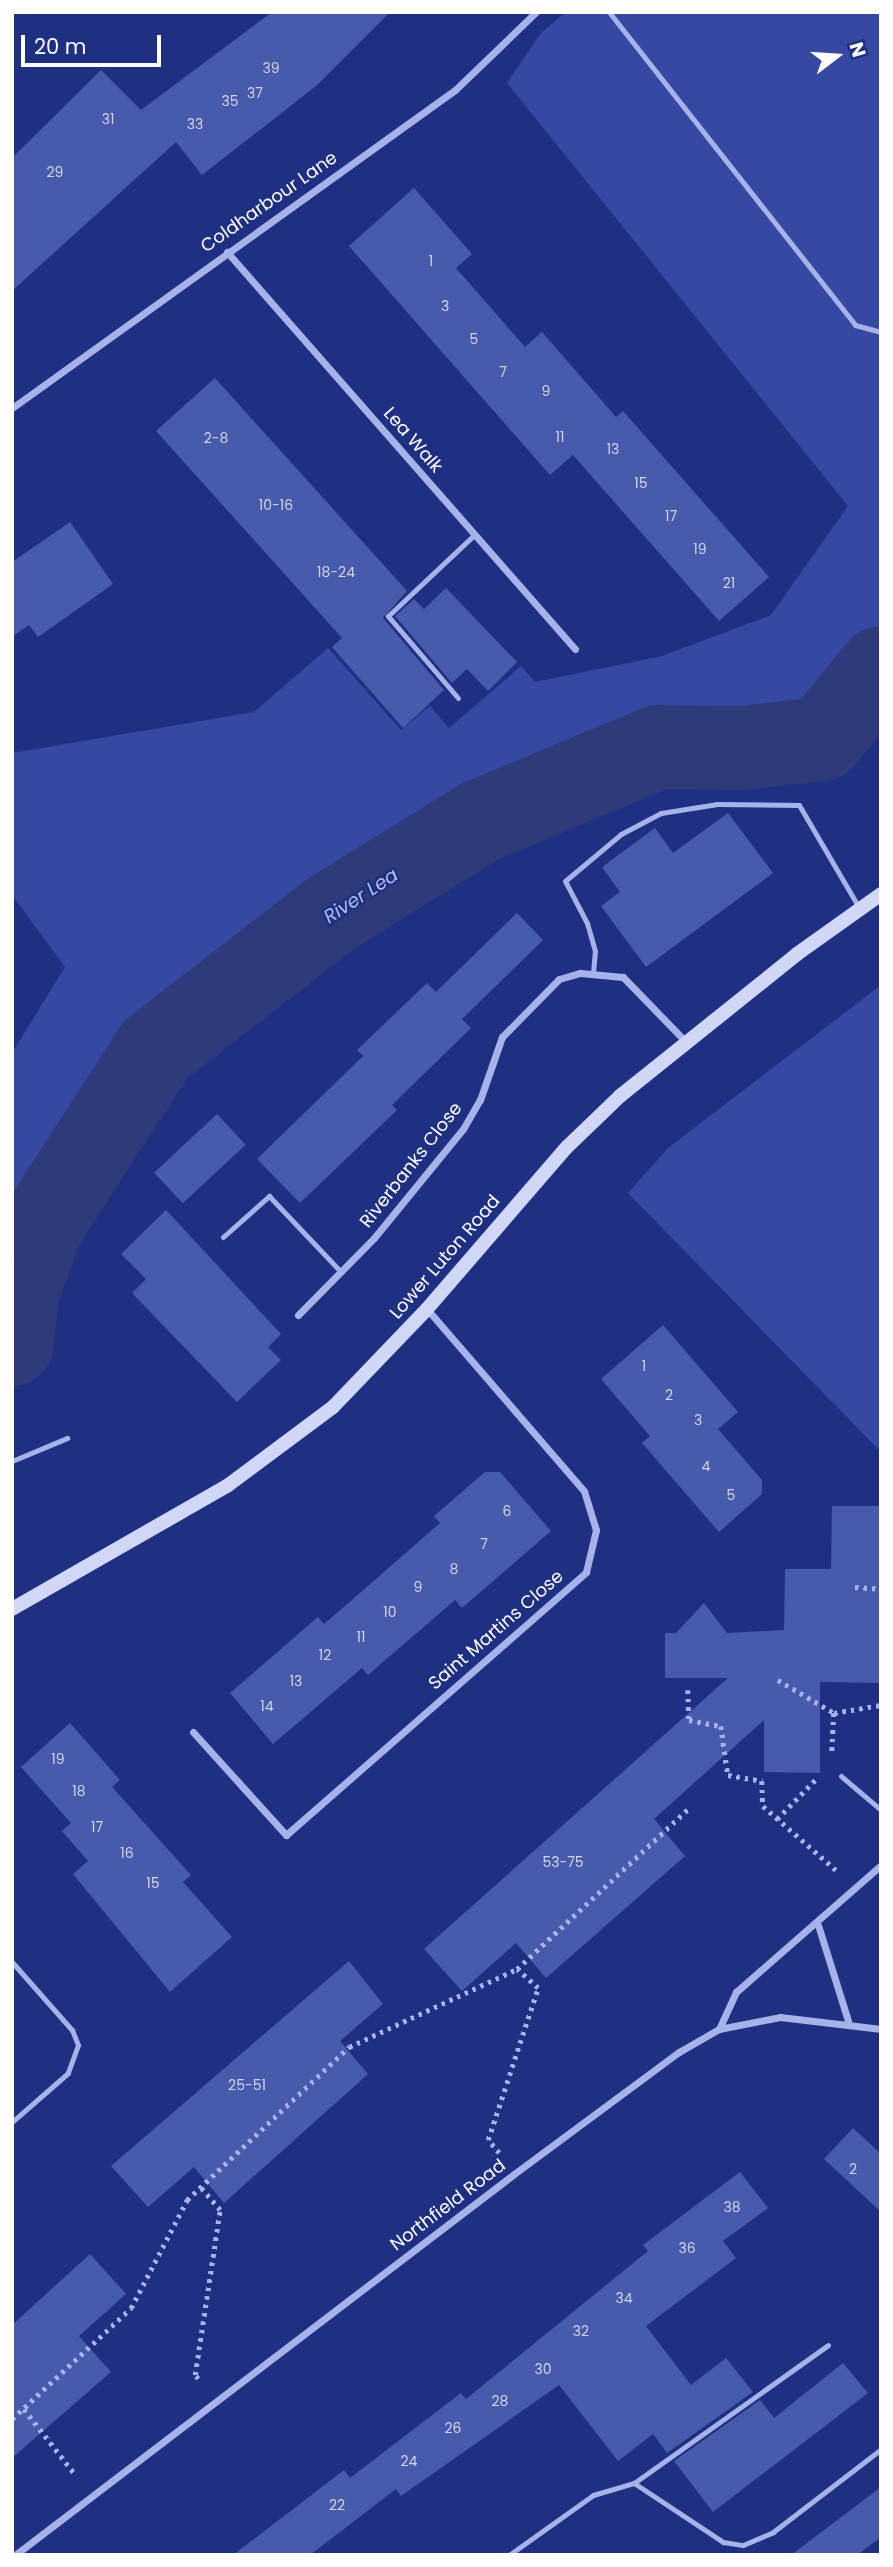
<!DOCTYPE html>
<html>
<head>
<meta charset="utf-8">
<style>
  body { margin:0 }
  #map { position:relative; width:893px; height:2567px; overflow:hidden; background:#1f3083; font-family:Poppins,sans-serif }
  div>[style] { position:absolute }
  .green>* { inset:0; background:#3649a2 }
  .river>* { height:84px; margin:-42px; padding:0 42px; transform-origin:42px; border-radius:42px; background:#2e3a79 }
  .building>* { inset:0; background:#485aab; transform-origin:0 0 }
  .path>* { height:4.5px; margin-top:-2.25px; transform-origin:0; background:repeating-linear-gradient(90deg,#a6b2e9 0 3.5px,transparent 0 8.5px) }
  .service>* { height:5px; margin:-2.5px; padding:0 2.5px; transform-origin:2.5px; border-radius:2.5px; background:#a6b2e9 }
  .minor>* { height:7px; margin:-3.5px; padding:0 3.5px; transform-origin:3.5px; border-radius:3.5px; background:#a6b2e9 }
  .secondary>* { height:14px; margin:-7px; padding:0 7px; transform-origin:7px; border-radius:7px; background:#d1d7f7 }
  span { translate:-50% -50%; white-space:nowrap; text-align:center; line-height:1.15; -webkit-text-stroke:5px #1f3083; paint-order:stroke }
  .number-label { font-size:14px; color:#d1d6ea }
  .number-label span { -webkit-text-stroke-width:0 }
  .street-label { font-size:18px; color:#fff }
  .water-label { font-size:19px; color:#b2bdf0; font-style:italic }
  .frame { position:absolute; inset:0; border:14px solid #fff; pointer-events:none }
  .north { position:absolute; left:802px; top:21px; width:70px; height:70px; -webkit-text-stroke:5px #1f3083; paint-order:stroke; rotate:73deg; font-size:19px; font-weight:700; line-height:28px; text-align:center; color:#fff }
  .north::after { content:''; display:block; margin:auto; width:24px; height:32px; background:#fff; clip-path:polygon(50% 0,100% 100%,50% 72%,0 100%) }
  .scale { position:absolute; left:21px; top:35px; width:140px; height:32px; box-sizing:border-box; border:4px solid #fff; border-top:0; padding-left:9px; font-size:21px; line-height:24px; white-space:nowrap; color:#fff; -webkit-text-stroke:5px #1f3083; paint-order:stroke }
</style>
</head>
<body>
<div id="map">
  <div class="green">
    <div style="clip-path:polygon(566px 12px,881px 12px,881px 641px,860px 675px,813px 718px,761px 731px,698px 719px,581px 754px,467px 810px,327px 899px,135px 1037px,32px 1211px,12px 1261px,12px 1053px,65px 967px,12px 895px,12px 753px,254px 712px,328px 648px,401px 730px,430px 706px,449px 728px,521px 666px,535px 682px,662px 656px,771px 615px,848px 506px,507px 83px,541px 33px)"></div>
    <div style="clip-path:polygon(881px 985px,881px 1452px,628px 1193px,668px 1148px)"></div>
  </div>
  <div class="river">
    <div style="left:12px;top:1344px;width:51px;rotate:-84.4deg"></div>
    <div style="left:17px;top:1293px;width:72px;rotate:-69.8deg"></div>
    <div style="left:42px;top:1225px;width:208px;rotate:-57.1deg"></div>
    <div style="left:155px;top:1050px;width:224px;rotate:-37.7deg"></div>
    <div style="left:332px;top:913px;width:175px;rotate:-31.7deg"></div>
    <div style="left:481px;top:821px;width:193px;rotate:-22.6deg"></div>
    <div style="left:659px;top:747px;width:82px;rotate:0.7deg"></div>
    <div style="left:741px;top:748px;width:81px;rotate:-6.3deg"></div>
    <div style="left:822px;top:739px;width:92px;rotate:-50.3deg"></div>
  </div>
  <div class="building">
    <div style="clip-path:polygon(272px 12px,390px 12px,316px 86px,202px 175px,176px 142px,12px 291px,12px 158px,101px 70px,141px 110px)"></div>
    <div style="clip-path:polygon(414px 188px,472px 254px,456px 268px,525px 347px,542px 332px,616px 417px,623px 411px,769px 577px,719px 621px,573px 455px,550px 475px,349px 246px)"></div>
    <div style="clip-path:polygon(215px 378px,407px 591px,383px 618px,444px 690px,403px 728px,332px 647px,342px 638px,156px 431px)"></div>
    <div style="clip-path:polygon(70px 522px,113px 584px,38px 637px,29px 625px,12px 637px,12px 562px)"></div>
    <div style="clip-path:polygon(446px 588px,517px 662px,488px 691px,467px 669px,452px 683px,395px 616px,414px 599px,424px 609px)"></div>
    <div style="clip-path:polygon(728px 813px,773px 873px,646px 967px,601px 906px,620px 892px,602px 867px,655px 828px,673px 853px)"></div>
    <div style="clip-path:polygon(517px 913px,543px 940px,462px 1019px,471px 1028px,392px 1105px,397px 1110px,300px 1203px,257px 1159px,363px 1056px,357px 1050px,427px 983px,436px 992px)"></div>
    <div style="left:217px;top:1114px;width:42px;height:86px;rotate:47deg"></div>
    <div style="clip-path:polygon(166px 1210px,281px 1334px,268px 1347px,281px 1360px,237px 1402px,132px 1293px,146px 1279px,121px 1254px)"></div>
    <div style="clip-path:polygon(663px 1325px,738px 1412px,718px 1429px,762px 1480px,762px 1494px,719px 1532px,642px 1443px,650px 1436px,601px 1379px)"></div>
    <div style="clip-path:polygon(485px 1472px,500px 1472px,551px 1531px,462px 1608px,455px 1600px,368px 1675px,362px 1668px,273px 1744px,230px 1693px,318px 1617px,324px 1624px,353px 1599px,440px 1523px,434px 1516px)"></div>
    <div style="clip-path:polygon(832px 1506px,881px 1506px,881px 1683px,820px 1682px,820px 1773px,764px 1772px,764px 1720px,654px 1819px,685px 1856px,546px 1978px,516px 1943px,462px 1991px,424px 1949px,728px 1678px,665px 1678px,665px 1633px,676px 1633px,704px 1603px,727px 1633px,784px 1630px,785px 1569px,831px 1569px)"></div>
    <div style="clip-path:polygon(70px 1723px,120px 1780px,112px 1787px,191px 1875px,183px 1882px,232px 1937px,170px 1992px,73px 1874px,88px 1861px,62px 1831px,71px 1823px,21px 1767px)"></div>
    <div style="clip-path:polygon(349px 1961px,383px 2004px,340px 2041px,368px 2074px,224px 2203px,194px 2167px,148px 2207px,111px 2166px)"></div>
    <div style="clip-path:polygon(853px 2128px,881px 2154px,881px 2212px,824px 2159px)"></div>
    <div style="clip-path:polygon(740px 2172px,768px 2208px,723px 2241px,736px 2258px,646px 2326px,691px 2385px,726px 2358px,753px 2392px,667px 2453px,653px 2434px,618px 2461px,559px 2385px,401px 2496px,396px 2489px,310px 2555px,233px 2555px,344px 2470px,350px 2478px,461px 2393px,466px 2399px,648px 2251px,643px 2245px)"></div>
    <div style="clip-path:polygon(90px 2254px,126px 2294px,79px 2336px,111px 2372px,12px 2458px,12px 2325px)"></div>
    <div style="clip-path:polygon(843px 2363px,868px 2393px,713px 2512px,674px 2461px,760px 2400px,774px 2418px)"></div>
    <div style="clip-path:polygon(881px 2487px,881px 2537px,857px 2555px,791px 2555px)"></div>
  </div>
  <div class="path">
    <div style="left:855px;top:1587px;width:26px;rotate:4deg"></div>
    <div style="left:778px;top:1680px;width:65px;rotate:30.5deg"></div>
    <div style="left:834px;top:1713px;width:39px;rotate:93deg"></div>
    <div style="left:688px;top:1690px;width:30px;rotate:88deg"></div>
    <div style="left:689px;top:1720px;width:33px;rotate:11deg"></div>
    <div style="left:721px;top:1726px;width:49px;rotate:81.9deg"></div>
    <div style="left:728px;top:1775px;width:35px;rotate:10deg"></div>
    <div style="left:762px;top:1781px;width:25px;rotate:88deg"></div>
    <div style="left:763px;top:1806px;width:97px;rotate:41.2deg"></div>
    <div style="left:834px;top:1713px;width:48px;rotate:-9.7deg"></div>
    <div style="left:777px;top:1819px;width:56px;rotate:-45.7deg"></div>
    <div style="left:499px;top:2153px;width:17px;rotate:-130deg"></div>
    <div style="left:488px;top:2140px;width:160px;rotate:-71.8deg"></div>
    <div style="left:538px;top:1988px;width:28px;rotate:-138deg"></div>
    <div style="left:198px;top:2379px;width:5px;rotate:-127deg"></div>
    <div style="left:195px;top:2375px;width:167px;rotate:-81.4deg"></div>
    <div style="left:220px;top:2210px;width:30px;rotate:-131deg"></div>
    <div style="left:24px;top:2409px;width:83px;rotate:51.9deg"></div>
    <div style="left:12px;top:2419px;width:163px;rotate:-43deg"></div>
    <div style="left:131px;top:2308px;width:122px;rotate:-62.6deg"></div>
    <div style="left:187px;top:2200px;width:223px;rotate:-43.4deg"></div>
    <div style="left:349px;top:2047px;width:185px;rotate:-24.9deg"></div>
    <div style="left:517px;top:1969px;width:238px;rotate:-43.1deg"></div>
  </div>
  <div class="service">
    <div style="left:609px;top:12px;width:398px;rotate:51.8deg"></div>
    <div style="left:855px;top:325px;width:27px;rotate:15deg"></div>
    <div style="left:458px;top:698px;width:108px;rotate:-130.5deg"></div>
    <div style="left:388px;top:616px;width:118px;rotate:-43.3deg"></div>
    <div style="left:593px;top:973px;width:22px;rotate:-85deg"></div>
    <div style="left:595px;top:951px;width:29px;rotate:-106deg"></div>
    <div style="left:587px;top:923px;width:47px;rotate:-117.6deg"></div>
    <div style="left:565px;top:881px;width:73px;rotate:-40deg"></div>
    <div style="left:621px;top:834px;width:45px;rotate:-27.7deg"></div>
    <div style="left:661px;top:813px;width:57px;rotate:-9.1deg"></div>
    <div style="left:717px;top:804px;width:82px;rotate:0.7deg"></div>
    <div style="left:799px;top:805px;width:117px;rotate:59.7deg"></div>
    <div style="left:223px;top:1237px;width:62px;rotate:-41.7deg"></div>
    <div style="left:269px;top:1196px;width:105px;rotate:46.5deg"></div>
    <div style="left:12px;top:1461px;width:60px;rotate:-22.7deg"></div>
    <div style="left:841px;top:1776px;width:52px;rotate:40.4deg"></div>
    <div style="left:12px;top:1962px;width:91px;rotate:48.6deg"></div>
    <div style="left:72px;top:2030px;width:16px;rotate:68deg"></div>
    <div style="left:78px;top:2045px;width:30px;rotate:110deg"></div>
    <div style="left:68px;top:2073px;width:74px;rotate:138.8deg"></div>
    <div style="left:634px;top:2483px;width:107px;rotate:33.5deg"></div>
    <div style="left:723px;top:2542px;width:20px;rotate:9deg"></div>
    <div style="left:743px;top:2545px;width:33px;rotate:-23deg"></div>
    <div style="left:773px;top:2532px;width:136px;rotate:-37.5deg"></div>
    <div style="left:509px;top:2555px;width:103px;rotate:-35.5deg"></div>
    <div style="left:593px;top:2495px;width:43px;rotate:-16.3deg"></div>
    <div style="left:634px;top:2483px;width:238px;rotate:-35.4deg"></div>
  </div>
  <div class="minor">
    <div style="left:227px;top:252px;width:528px;rotate:48.76deg"></div>
    <div style="left:12px;top:408px;width:545px;rotate:-35.67deg"></div>
    <div style="left:455px;top:90px;width:112px;rotate:-43.9deg"></div>
    <div style="left:298px;top:1315px;width:108px;rotate:-45.4deg"></div>
    <div style="left:374px;top:1238px;width:141px;rotate:-50.8deg"></div>
    <div style="left:463px;top:1129px;width:34px;rotate:-60deg"></div>
    <div style="left:480px;top:1100px;width:67px;rotate:-70.8deg"></div>
    <div style="left:502px;top:1037px;width:81px;rotate:-45.5deg"></div>
    <div style="left:559px;top:979px;width:22px;rotate:-16deg"></div>
    <div style="left:580px;top:973px;width:43px;rotate:5.3deg"></div>
    <div style="left:623px;top:977px;width:89px;rotate:45.9deg"></div>
    <div style="left:193px;top:1732px;width:139px;rotate:47.9deg"></div>
    <div style="left:286px;top:1835px;width:399px;rotate:-41.2deg"></div>
    <div style="left:586px;top:1572px;width:43px;rotate:-76.6deg"></div>
    <div style="left:596px;top:1530px;width:41px;rotate:-107.1deg"></div>
    <div style="left:584px;top:1491px;width:240px;rotate:-130.8deg"></div>
    <div style="left:818px;top:1925px;width:101px;rotate:72.6deg"></div>
    <div style="left:719px;top:2029px;width:62px;rotate:-11.1deg"></div>
    <div style="left:780px;top:2017px;width:102px;rotate:6.8deg"></div>
    <div style="left:15px;top:2555px;width:628px;rotate:-37.36deg"></div>
    <div style="left:514px;top:2174px;width:205px;rotate:-36.5deg"></div>
    <div style="left:679px;top:2052px;width:46px;rotate:-29.9deg"></div>
    <div style="left:719px;top:2029px;width:41px;rotate:-65.3deg"></div>
    <div style="left:736px;top:1992px;width:193px;rotate:-41.2deg"></div>
  </div>
  <div class="secondary">
    <div style="left:12px;top:1609px;width:248px;rotate:-29.8deg"></div>
    <div style="left:227px;top:1486px;width:132px;rotate:-36.7deg"></div>
    <div style="left:333px;top:1407px;width:136px;rotate:-46.2deg"></div>
    <div style="left:427px;top:1309px;width:214px;rotate:-49.2deg"></div>
    <div style="left:567px;top:1147px;width:74px;rotate:-43.9deg"></div>
    <div style="left:620px;top:1096px;width:227px;rotate:-38.7deg"></div>
    <div style="left:797px;top:954px;width:103px;rotate:-35.5deg"></div>
  </div>
  <div class="number-label">
    <span style="left:271px;top:68px">39</span>
    <span style="left:255px;top:93px">37</span>
    <span style="left:230px;top:101px">35</span>
    <span style="left:108px;top:119px">31</span>
    <span style="left:195px;top:124px">33</span>
    <span style="left:55px;top:172px">29</span>
    <span style="left:431px;top:261px">1</span>
    <span style="left:445px;top:306px">3</span>
    <span style="left:474px;top:339px">5</span>
    <span style="left:503px;top:372px">7</span>
    <span style="left:546px;top:391px">9</span>
    <span style="left:560px;top:437px">11</span>
    <span style="left:216px;top:438px">2-8</span>
    <span style="left:613px;top:449px">13</span>
    <span style="left:641px;top:483px">15</span>
    <span style="left:276px;top:505px">10-16</span>
    <span style="left:671px;top:516px">17</span>
    <span style="left:700px;top:549px">19</span>
    <span style="left:336px;top:572px">18-24</span>
    <span style="left:729px;top:583px">21</span>
    <span style="left:644px;top:1366px">1</span>
    <span style="left:669px;top:1395px">2</span>
    <span style="left:698px;top:1420px">3</span>
    <span style="left:706px;top:1466px">4</span>
    <span style="left:731px;top:1495px">5</span>
    <span style="left:507px;top:1511px">6</span>
    <span style="left:484px;top:1544px">7</span>
    <span style="left:454px;top:1569px">8</span>
    <span style="left:418px;top:1587px">9</span>
    <span style="left:390px;top:1612px">10</span>
    <span style="left:361px;top:1637px">11</span>
    <span style="left:325px;top:1655px">12</span>
    <span style="left:296px;top:1681px">13</span>
    <span style="left:267px;top:1706px">14</span>
    <span style="left:58px;top:1759px">19</span>
    <span style="left:79px;top:1791px">18</span>
    <span style="left:97px;top:1827px">17</span>
    <span style="left:127px;top:1853px">16</span>
    <span style="left:563px;top:1862px">53-75</span>
    <span style="left:153px;top:1883px">15</span>
    <span style="left:247px;top:2085px">25-51</span>
    <span style="left:853px;top:2169px">2</span>
    <span style="left:732px;top:2207px">38</span>
    <span style="left:687px;top:2248px">36</span>
    <span style="left:624px;top:2298px">34</span>
    <span style="left:581px;top:2331px">32</span>
    <span style="left:543px;top:2369px">30</span>
    <span style="left:500px;top:2401px">28</span>
    <span style="left:453px;top:2428px">26</span>
    <span style="left:409px;top:2461px">24</span>
    <span style="left:337px;top:2505px">22</span>
  </div>
  <div class="street-label">
    <span style="left:269px;top:202px;rotate:-35deg">Coldharbour Lane</span>
    <span style="left:413px;top:440px;rotate:49deg">Lea Walk</span>
    <span style="left:411px;top:1165px;rotate:-52deg">Riverbanks Close</span>
    <span style="left:445px;top:1257px;rotate:-49deg">Lower Luton Road</span>
    <span style="left:496px;top:1630px;rotate:-41deg">Saint Martins Close</span>
    <span style="left:448px;top:2205px;rotate:-37deg">Northfield Road</span>
  </div>
  <div class="water-label">
    <span style="left:361px;top:896px;rotate:-33deg">River Lea</span>
  </div>
  <div class="frame"></div>
  <div class="north">N</div>
  <div class="scale">20 m</div>
</div>
</body>
</html>
